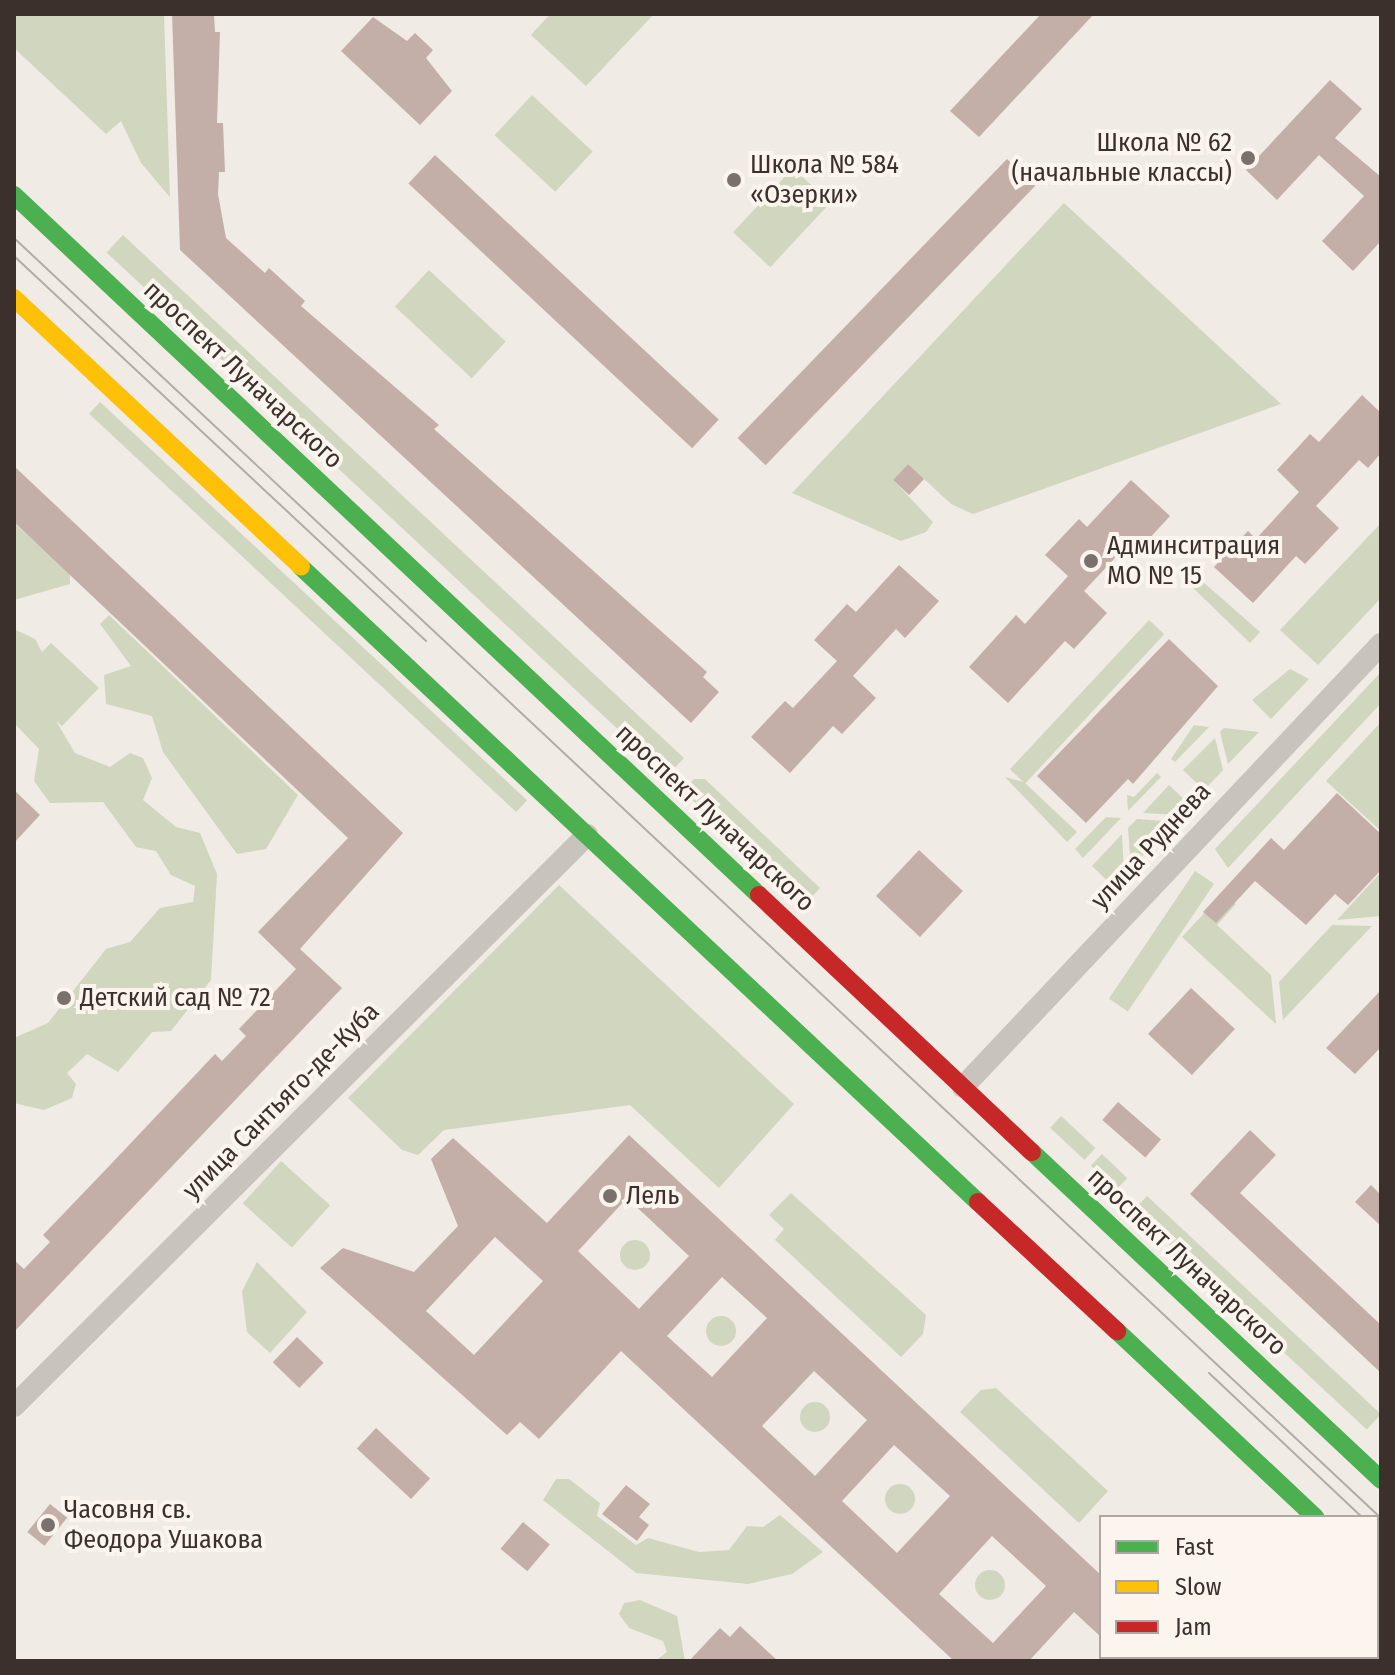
<!DOCTYPE html>
<html>
<head>
<meta charset="utf-8">
<style>
  body { margin:0 }
  #map { position:relative; width:1395px; height:1675px; overflow:hidden; background:#f0ebe5; font-family:"Fira Sans Condensed",sans-serif }
  div>[style] { position:absolute }
  .green>* { inset:0; background:#d1d6bf; transform-origin:0 0 }
  .round { border-radius:50% }
  .building>* { inset:0; background:#c3afa7; transform-origin:0 0 }
  .street>* { height:22px; margin:-11px; padding:0 11px; transform-origin:11px; border-radius:11px; background:#c9c3be }
  .fast>* { height:18px; margin:-9px; padding:0 9px; transform-origin:9px; border-radius:9px; background:#4caf50 }
  .slow>* { height:18px; margin:-9px; padding:0 9px; transform-origin:9px; border-radius:9px; background:#ffc107 }
  .jam>* { height:18px; margin:-9px; padding:0 9px; transform-origin:9px; border-radius:9px; background:#c62828 }
  .tram>* { height:2px; margin:-1px; padding:0 1px; transform-origin:1px; border-radius:1px; background:#b1aca8 }
  .dots>* { width:22px; height:22px; translate:-50% -50%; box-sizing:border-box; border:4px solid #fbf5ee; border-radius:50% }
  span { translate:-50% -50%; white-space:nowrap; text-align:center; line-height:1.15; -webkit-text-stroke:8px #fbf5ee; paint-order:stroke }
  .poi-label { font-size:26px; color:#3b302b }
  .right { translate:-100% -50%; text-align:right }
  .left { translate:0 -50%; text-align:left }
  .street-label { font-size:26px; color:#3b302b }
  .frame { position:absolute; inset:0; border:16px solid #3b302b; pointer-events:none }
  .legend { position:absolute; left:1099px; top:1515px; width:280px; height:144px; box-sizing:border-box; background:#fbf5ee; border:2px solid #aea6a0; margin:0; padding:10px 14px; list-style:none; font-size:24px; color:#3b302b }
  .legend li { display:flex; align-items:center; gap:16px; height:40px }
  .legend b { width:40px; border:2px solid #aea6a0 }
</style>
</head>
<body>
<div id="map">
  <div class="green">
    <div style="clip-path:polygon(14px 14px,164px 14px,170px 197px,141px 163px,121px 121px,106px 134px,14px 48px)"></div>
    <div style="clip-path:polygon(550px 14px,654px 14px,586px 86px,531px 35px)"></div>
    <div style="left:532px;top:95px;width:83px;height:55px;rotate:43deg"></div>
    <div style="left:793px;top:168px;width:51px;height:88px;rotate:43deg"></div>
    <div style="clip-path:polygon(1064px 203px,1281px 404px,973px 514px,951px 504px,908px 464px,893px 480px,933px 522px,926px 532px,901px 541px,792px 493px)"></div>
    <div style="left:123px;top:235px;width:767px;height:24px;rotate:43deg"></div>
    <div style="left:429px;top:270px;width:105px;height:50px;rotate:43deg"></div>
    <div style="left:100px;top:402px;width:584px;height:16px;rotate:43deg"></div>
    <div style="clip-path:polygon(14px 523px,70px 573px,70px 584px,14px 600px)"></div>
    <div style="clip-path:polygon(1381px 523px,1381px 598px,1318px 665px,1280px 630px)"></div>
    <div style="clip-path:polygon(1194px 574px,1260px 632px,1250px 643px,1187px 582px)"></div>
    <div style="clip-path:polygon(109px 615px,298px 795px,266px 849px,237px 854px,163px 752px,152px 716px,106px 704px,104px 675px,131px 666px,100px 624px)"></div>
    <div style="left:1149px;top:620px;width:21px;height:204px;rotate:43deg"></div>
    <div style="clip-path:polygon(14px 629px,35px 639px,42px 652px,51px 643px,99px 688px,62px 726px,56px 721px,75px 753px,110px 767px,130px 753px,143px 758px,152px 778px,143px 800px,176px 827px,200px 833px,217px 874px,211px 980px,171px 1031px,152px 1032px,118px 1072px,87px 1054px,67px 1073px,76px 1084px,72px 1098px,44px 1110px,14px 1103px,14px 1038px,48px 1023px,106px 949px,130px 942px,160px 908px,193px 902px,195px 886px,171px 875px,156px 851px,136px 847px,103px 802px,50px 803px,34px 781px,39px 749px,14px 723px)"></div>
    <div style="clip-path:polygon(1290px 669px,1309px 679px,1271px 719px,1252px 700px)"></div>
    <div style="clip-path:polygon(1381px 672px,1381px 703px,1228px 868px,1215px 849px)"></div>
    <div style="clip-path:polygon(1381px 722px,1381px 831px,1326px 781px)"></div>
    <div style="clip-path:polygon(1194px 725px,1209px 727px,1175px 762px,1171px 759px)"></div>
    <div style="clip-path:polygon(1224px 728px,1259px 732px,1228px 764px,1220px 732px)"></div>
    <div style="clip-path:polygon(1215px 738px,1223px 770px,1204px 790px,1183px 770px)"></div>
    <div style="clip-path:polygon(1157px 773px,1161px 777px,1128px 811px,1127px 795px,1134px 797px)"></div>
    <div style="clip-path:polygon(1005px 777px,1024px 782px,1077px 832px,1067px 842px)"></div>
    <div style="clip-path:polygon(694px 779px,705px 779px,820px 888px,804px 905px,683px 791px)"></div>
    <div style="clip-path:polygon(1169px 785px,1190px 805px,1181px 815px,1143px 813px)"></div>
    <div style="clip-path:polygon(1106px 817px,1121px 818px,1083px 858px,1075px 849px)"></div>
    <div style="clip-path:polygon(1137px 819px,1175px 822px,1131px 868px,1128px 828px)"></div>
    <div style="clip-path:polygon(1122px 834px,1124px 875px,1114px 887px,1092px 866px)"></div>
    <div style="left:1195px;top:871px;width:23px;height:154px;rotate:34deg"></div>
    <div style="clip-path:polygon(1381px 872px,1381px 916px,1337px 920px)"></div>
    <div style="clip-path:polygon(559px 885px,794px 1104px,719px 1188px,630px 1105px,444px 1130px,418px 1155px,402px 1150px,348px 1098px)"></div>
    <div style="clip-path:polygon(1223px 893px,1236px 904px,1217px 925px,1271px 975px,1276px 1024px,1182px 937px)"></div>
    <div style="clip-path:polygon(1332px 925px,1372px 926px,1283px 1020px,1279px 982px)"></div>
    <div style="left:1061px;top:1116px;width:47px;height:16px;rotate:43deg"></div>
    <div style="left:1102px;top:1154px;width:35px;height:16px;rotate:44deg"></div>
    <div style="left:281px;top:1161px;width:66px;height:57px;rotate:42deg"></div>
    <div style="clip-path:polygon(791px 1193px,926px 1315px,923px 1334px,901px 1357px,775px 1240px,784px 1229px,769px 1215px)"></div>
    <div style="left:1147px;top:1196px;width:320px;height:21px;rotate:43deg"></div>
    <div class="round" style="left:620px;top:1240px;width:30px;height:30px"></div>
    <div style="clip-path:polygon(257px 1262px,307px 1312px,270px 1353px,247px 1332px,242px 1291px)"></div>
    <div class="round" style="left:706px;top:1316px;width:30px;height:30px"></div>
    <div style="clip-path:polygon(996px 1388px,1108px 1491px,1079px 1523px,960px 1412px,981px 1390px)"></div>
    <div class="round" style="left:800px;top:1402px;width:30px;height:30px"></div>
    <div style="clip-path:polygon(556px 1479px,569px 1479px,600px 1503px,597px 1516px,636px 1545px,648px 1538px,699px 1552px,729px 1550px,747px 1526px,763px 1527px,780px 1515px,823px 1552px,792px 1574px,748px 1584px,636px 1573px,543px 1500px)"></div>
    <div class="round" style="left:885px;top:1484px;width:30px;height:30px"></div>
    <div class="round" style="left:975px;top:1570px;width:30px;height:30px"></div>
    <div style="clip-path:polygon(640px 1600px,677px 1616px,685px 1661px,655px 1661px,667px 1652px,663px 1641px,629px 1628px,619px 1614px,624px 1603px)"></div>
  </div>
  <div class="building">
    <div style="clip-path:polygon(172px 14px,214px 14px,215px 32px,220px 32px,217px 123px,223px 123px,225px 172px,219px 172px,218px 194px,226px 238px,265px 273px,269px 268px,305px 301px,301px 306px,439px 425px,434px 429px,707px 672px,703px 677px,719px 692px,691px 723px,180px 250px)"></div>
    <div style="clip-path:polygon(1041px 14px,1094px 14px,979px 137px,950px 111px)"></div>
    <div style="clip-path:polygon(373px 17px,407px 41px,415px 33px,433px 50px,426px 58px,452px 91px,420px 125px,341px 51px)"></div>
    <div style="clip-path:polygon(1330px 80px,1362px 109px,1335px 138px,1381px 177px,1381px 241px,1353px 271px,1322px 241px,1364px 196px,1319px 155px,1277px 200px,1246px 170px)"></div>
    <div style="left:435px;top:155px;width:388px;height:39px;rotate:43deg"></div>
    <div style="left:1007px;top:159px;width:39px;height:388px;rotate:44deg"></div>
    <div style="clip-path:polygon(1362px 395px,1381px 413px,1381px 453px,1368px 468px,1359px 460px,1316px 506px,1339px 528px,1305px 564px,1296px 556px,1253px 603px,1214px 567px,1248px 531px,1256px 539px,1299px 492px,1277px 470px,1310px 434px,1319px 442px)"></div>
    <div style="left:908px;top:464px;width:22px;height:22px;rotate:43deg"></div>
    <div style="clip-path:polygon(14px 466px,403px 833px,300px 949px,342px 988px,14px 1332px,14px 1260px,24px 1269px,50px 1242px,43px 1235px,112px 1163px,215px 1054px,222px 1061px,246px 1036px,239px 1029px,296px 969px,258px 932px,348px 838px,14px 522px)"></div>
    <div style="clip-path:polygon(1131px 480px,1170px 516px,1136px 553px,1128px 544px,1084px 591px,1107px 613px,1074px 649px,1065px 641px,1008px 703px,969px 667px,1016px 615px,1025px 624px,1068px 576px,1045px 555px,1079px 519px,1087px 527px)"></div>
    <div style="clip-path:polygon(899px 565px,939px 601px,905px 638px,896px 629px,853px 676px,876px 698px,842px 734px,833px 726px,790px 773px,751px 737px,785px 701px,793px 708px,837px 661px,814px 640px,847px 604px,856px 612px)"></div>
    <div style="clip-path:polygon(1169px 639px,1218px 686px,1133px 784px,1128px 779px,1086px 823px,1037px 776px)"></div>
    <div style="clip-path:polygon(14px 790px,40px 815px,14px 843px)"></div>
    <div style="clip-path:polygon(1337px 793px,1381px 834px,1381px 870px,1348px 905px,1335px 894px,1306px 925px,1255px 881px,1216px 923px,1203px 912px,1271px 838px,1284px 850px)"></div>
    <div style="left:919px;top:850px;width:60px;height:63px;rotate:43deg"></div>
    <div style="left:1191px;top:988px;width:60px;height:63px;rotate:43deg"></div>
    <div style="clip-path:polygon(1381px 990px,1381px 1047px,1355px 1074px,1326px 1048px)"></div>
    <div style="left:1118px;top:1102px;width:57px;height:24px;rotate:41deg"></div>
    <div style="clip-path:polygon(1250px 1130px,1276px 1155px,1240px 1193px,1381px 1325px,1381px 1373px,1190px 1194px)"></div>
    <div style="clip-path:polygon(evenodd,629px 1135px,1101px 1575px,1101px 1637px,1074px 1612px,1029px 1661px,954px 1661px,621px 1351px,539px 1439px,520px 1422px,507px 1435px,320px 1268px,343px 1248px,414px 1272px,458px 1226px,431px 1159px,453px 1138px,547px 1223px,629px 1135px,627px 1198px,689px 1256px,639px 1309px,578px 1251px,627px 1198px,629px 1135px,495px 1237px,543px 1281px,474px 1355px,426px 1311px,495px 1237px,629px 1135px,722px 1277px,767px 1318px,712px 1377px,667px 1336px,722px 1277px,629px 1135px,814px 1371px,867px 1420px,815px 1476px,762px 1426px,814px 1371px,629px 1135px,894px 1445px,950px 1496px,897px 1553px,842px 1501px,894px 1445px,629px 1135px,992px 1536px,1046px 1586px,993px 1643px,939px 1594px,992px 1536px)"></div>
    <div style="clip-path:polygon(1371px 1185px,1381px 1195px,1381px 1226px,1355px 1202px)"></div>
    <div style="left:297px;top:1337px;width:37px;height:35px;rotate:44deg"></div>
    <div style="left:376px;top:1428px;width:74px;height:28px;rotate:43deg"></div>
    <div style="clip-path:polygon(626px 1485px,650px 1504px,639px 1517px,649px 1525px,637px 1541px,602px 1514px)"></div>
    <div style="left:50px;top:1504px;width:22px;height:36px;rotate:39deg"></div>
    <div style="left:523px;top:1522px;width:35px;height:35px;rotate:40deg"></div>
    <div style="clip-path:polygon(740px 1626px,778px 1661px,689px 1661px,720px 1628px,730px 1637px)"></div>
  </div>
  <div class="street">
    <div style="left:963px;top:1087px;width:609px;rotate:-46.66deg"></div>
    <div style="left:14px;top:1406px;width:809px;rotate:-44.9deg"></div>
  </div>
  <div class="fast">
    <div style="left:14px;top:195px;width:1022px;rotate:43.22deg"></div>
    <div style="left:301px;top:567px;width:928px;rotate:43.17deg"></div>
    <div style="left:1032px;top:1152px;width:479px;rotate:43.2deg"></div>
    <div style="left:1117px;top:1331px;width:272px;rotate:43.2deg"></div>
    <div style="left:1377px;top:1575px;width:6px;rotate:45deg"></div>
  </div>
  <div class="slow">
    <div style="left:14px;top:298px;width:393px;rotate:43.1deg"></div>
  </div>
  <div class="jam">
    <div style="left:759px;top:895px;width:375px;rotate:43.3deg"></div>
    <div style="left:978px;top:1202px;width:190px;rotate:42.9deg"></div>
  </div>
  <div class="tram">
    <div style="left:14px;top:238px;width:1873px;rotate:43.12deg"></div>
    <div style="left:14px;top:256px;width:564px;rotate:43.06deg"></div>
    <div style="left:1209px;top:1373px;width:210px;rotate:43.3deg"></div>
    <div style="left:1377px;top:1531px;width:6px;rotate:45deg"></div>
  </div>
  <div class="dots">
    <div style="left:1248px;top:158px;background:#7a716c"></div>
    <div style="left:734px;top:180px;background:#7a716c"></div>
    <div style="left:1091px;top:561px;background:#7a716c"></div>
    <div style="left:64px;top:998px;background:#7a716c"></div>
    <div style="left:610px;top:1196px;background:#7a716c"></div>
    <div style="left:48px;top:1525px;background:#7a716c"></div>
  </div>
  <div class="poi-label">
    <span class="right" style="left:1232px;top:158px">Школа № 62<br>(начальные классы)</span>
    <span class="left" style="left:750px;top:180px">Школа № 584<br>«Озерки»</span>
    <span class="left" style="left:1107px;top:561px">Админситрация<br>МО № 15</span>
    <span class="left" style="left:80px;top:998px">Детский сад № 72</span>
    <span class="left" style="left:626px;top:1196px">Лель</span>
    <span class="left" style="left:64px;top:1525px">Часовня св.<br>Феодора Ушакова</span>
  </div>
  <div class="street-label">
    <span style="left:243px;top:375px;rotate:43deg">проспект Луначарского</span>
    <span style="left:715px;top:818px;rotate:43deg">проспект Луначарского</span>
    <span style="left:1151px;top:846px;rotate:-47deg">улица Руднева</span>
    <span style="left:281px;top:1101px;rotate:-45deg">улица Сантьяго-де-Куба</span>
    <span style="left:1187px;top:1262px;rotate:43deg">проспект Луначарского</span>
  </div>
  <div class="frame"></div>
  <ul class="legend">
  <li><b style="height:10px;background:#4caf50"></b>Fast</li>
  <li><b style="height:10px;background:#ffc107"></b>Slow</li>
  <li><b style="height:10px;background:#c62828"></b>Jam</li>
  </ul>
</div>
</body>
</html>
